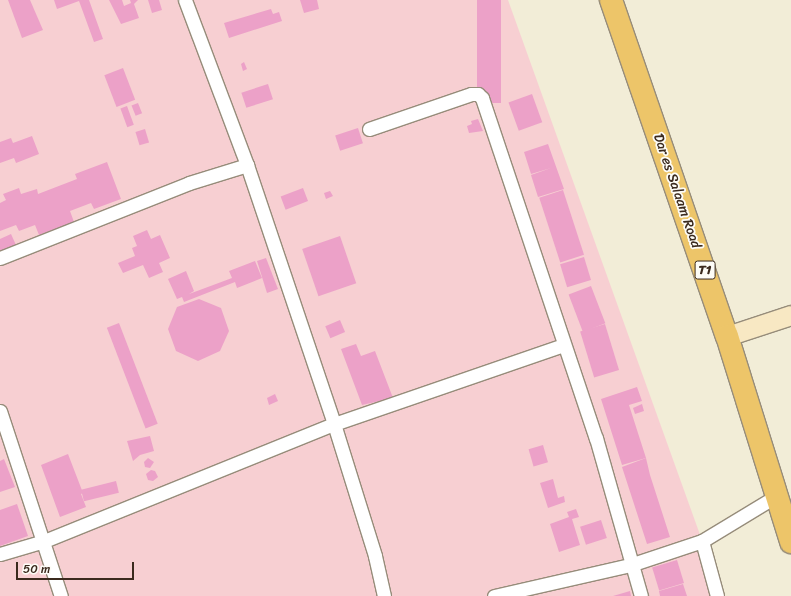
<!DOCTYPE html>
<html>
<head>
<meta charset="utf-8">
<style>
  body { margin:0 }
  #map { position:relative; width:791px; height:596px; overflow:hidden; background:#f2edd7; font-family:Sriracha,sans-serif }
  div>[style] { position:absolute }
  .built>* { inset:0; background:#f7cfd2 }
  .building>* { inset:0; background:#eca1c8; transform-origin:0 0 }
  .roads { filter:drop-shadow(1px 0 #968c7a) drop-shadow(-1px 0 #968c7a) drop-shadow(0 1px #968c7a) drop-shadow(0 -1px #968c7a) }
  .street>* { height:13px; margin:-6.5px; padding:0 6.5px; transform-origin:6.5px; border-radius:6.5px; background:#fff }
  .secondary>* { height:19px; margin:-9.5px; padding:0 9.5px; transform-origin:9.5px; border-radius:9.5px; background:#f8e8c3 }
  .highway>* { height:22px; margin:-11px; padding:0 11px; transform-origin:11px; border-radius:11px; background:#edc569 }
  span { translate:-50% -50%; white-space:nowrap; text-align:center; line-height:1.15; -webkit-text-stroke:3.5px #fdfcf7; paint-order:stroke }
  .shield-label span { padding:1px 3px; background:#fdfcf7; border:1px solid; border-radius:3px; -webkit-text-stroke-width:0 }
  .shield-label { font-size:13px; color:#3b2a1e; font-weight:700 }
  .street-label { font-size:14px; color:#3b2a1e }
  .scale { position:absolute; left:16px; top:562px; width:118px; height:18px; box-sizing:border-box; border:2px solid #3b2a1e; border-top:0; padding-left:5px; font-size:12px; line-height:14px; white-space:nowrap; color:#3b2a1e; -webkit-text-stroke:3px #fdfcf7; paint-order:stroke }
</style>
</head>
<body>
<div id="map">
  <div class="built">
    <div style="clip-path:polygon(0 0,508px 0,722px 596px,0 596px)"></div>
  </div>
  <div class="building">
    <div style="clip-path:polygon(8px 0,30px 0,43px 30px,22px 38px)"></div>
    <div style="clip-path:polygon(54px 0,89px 0,103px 39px,94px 42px,79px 1px,57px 9px)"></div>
    <div style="clip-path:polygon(109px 0,122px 0,124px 6px,131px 3px,130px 0,138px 0,134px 4px,139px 18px,121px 24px)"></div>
    <div style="clip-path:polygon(148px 0,159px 0,162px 10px,152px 13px)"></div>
    <div style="clip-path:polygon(300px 0,317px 0,319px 9px,304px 13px)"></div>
    <div style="left:477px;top:0;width:24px;height:103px"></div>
    <div style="clip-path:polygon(271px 9px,273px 14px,279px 12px,282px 21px,229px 38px,224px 23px)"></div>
    <div style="clip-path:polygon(244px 62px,247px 69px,243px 71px,241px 64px)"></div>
    <div style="left:123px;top:68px;width:34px;height:20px;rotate:69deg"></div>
    <div style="left:268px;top:84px;width:16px;height:28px;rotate:72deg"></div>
    <div style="left:532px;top:94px;width:30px;height:25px;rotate:70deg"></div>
    <div style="left:138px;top:103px;width:11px;height:7px;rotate:68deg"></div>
    <div style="left:127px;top:106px;width:20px;height:7px;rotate:70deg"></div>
    <div style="clip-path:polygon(478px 119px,483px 131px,469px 133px,467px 126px,472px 124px,471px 121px)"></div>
    <div style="left:358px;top:128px;width:16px;height:24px;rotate:72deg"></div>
    <div style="left:145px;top:129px;width:14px;height:10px;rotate:73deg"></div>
    <div style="clip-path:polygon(32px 136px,39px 154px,16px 163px,14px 158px,0 163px,0 142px,11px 138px,13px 143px)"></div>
    <div style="clip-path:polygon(548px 144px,564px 189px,538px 197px,531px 175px,551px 168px,531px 174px,524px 152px)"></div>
    <div style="clip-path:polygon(107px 162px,121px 199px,94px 209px,91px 203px,70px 211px,74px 222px,39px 235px,35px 225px,19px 231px,16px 225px,0 231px,0 203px,6px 200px,3px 194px,19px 188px,21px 194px,37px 189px,38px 194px,77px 179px,75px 174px)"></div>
    <div style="left:303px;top:188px;width:14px;height:24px;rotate:69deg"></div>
    <div style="left:563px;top:190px;width:68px;height:25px;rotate:72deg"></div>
    <div style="clip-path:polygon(330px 191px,333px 196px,326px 199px,324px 193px)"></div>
    <div style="clip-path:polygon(147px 230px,151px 239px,160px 235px,170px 258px,159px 263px,163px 272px,149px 278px,143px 265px,123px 273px,118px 263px,135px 256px,132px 248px,137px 246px,133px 236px)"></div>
    <div style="clip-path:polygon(11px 234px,16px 245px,0 251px,0 239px)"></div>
    <div style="left:340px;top:236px;width:50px;height:40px;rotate:71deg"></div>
    <div style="left:584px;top:257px;width:24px;height:25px;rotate:73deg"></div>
    <div style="clip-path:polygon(266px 258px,278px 289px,267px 293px,257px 261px)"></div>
    <div style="clip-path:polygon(255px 261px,262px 278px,237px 288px,235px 282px,184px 302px,182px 297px,177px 299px,168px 279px,186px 271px,194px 291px,189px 294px,232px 278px,229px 271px)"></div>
    <div style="left:591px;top:286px;width:40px;height:24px;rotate:69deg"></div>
    <div style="clip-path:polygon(199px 299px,221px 308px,229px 331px,220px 351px,198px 361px,176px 351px,168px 329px,177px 307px)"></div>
    <div style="left:340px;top:320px;width:13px;height:16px;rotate:67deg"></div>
    <div style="left:119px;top:323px;width:108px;height:13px;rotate:69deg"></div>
    <div style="left:605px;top:324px;width:48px;height:26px;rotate:73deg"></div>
    <div style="clip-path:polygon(356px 344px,361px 356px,375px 351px,393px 398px,362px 405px,341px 349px)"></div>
    <div style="clip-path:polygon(637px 387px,642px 401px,629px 405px,646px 458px,622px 465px,601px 399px)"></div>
    <div style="clip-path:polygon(275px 394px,278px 401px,269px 405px,267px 398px)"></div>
    <div style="clip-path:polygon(642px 404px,644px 411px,635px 414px,633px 408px)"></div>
    <div style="clip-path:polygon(150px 436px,154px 451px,140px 455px,133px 461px,127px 441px)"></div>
    <div style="left:543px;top:445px;width:18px;height:15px;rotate:74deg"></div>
    <div style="clip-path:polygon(68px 454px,83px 493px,81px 494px,86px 507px,60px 517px,41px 465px)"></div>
    <div style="clip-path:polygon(148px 458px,154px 462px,150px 468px,145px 467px,144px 462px)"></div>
    <div style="clip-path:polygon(646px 458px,650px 475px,670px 537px,647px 544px,622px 467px)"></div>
    <div style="clip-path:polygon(4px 459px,15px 487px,0 492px,0 461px)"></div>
    <div style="clip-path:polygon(151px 470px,155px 471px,158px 477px,153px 481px,148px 480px,146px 474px)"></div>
    <div style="clip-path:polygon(553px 479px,558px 498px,564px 496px,565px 502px,548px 508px,540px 483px)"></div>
    <div style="left:116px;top:481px;width:12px;height:36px;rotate:76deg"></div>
    <div style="clip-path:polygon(17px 504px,28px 536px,0 546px,0 510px)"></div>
    <div style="clip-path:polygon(576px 509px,579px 517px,572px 519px,580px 545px,559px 552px,550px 524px,569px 517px,567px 512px)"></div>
    <div style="left:601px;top:520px;width:19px;height:22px;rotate:72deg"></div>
    <div style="left:677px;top:560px;width:24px;height:26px;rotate:73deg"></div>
    <div style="clip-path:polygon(683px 584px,687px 596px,660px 596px,659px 591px)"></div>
    <div style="clip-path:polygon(630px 591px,631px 596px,613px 596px)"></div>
  </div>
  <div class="roads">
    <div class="street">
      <div style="left:185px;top:0;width:176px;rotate:69.4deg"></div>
      <div style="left:247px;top:165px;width:273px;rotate:71.4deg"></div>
      <div style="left:334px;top:424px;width:138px;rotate:72.7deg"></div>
      <div style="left:375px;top:556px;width:41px;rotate:77.3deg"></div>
      <div style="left:369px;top:129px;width:108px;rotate:-18.9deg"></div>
      <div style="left:471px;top:94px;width:7px"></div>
      <div style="left:478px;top:94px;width:6px;rotate:45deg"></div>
      <div style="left:482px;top:98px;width:359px;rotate:71.5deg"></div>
      <div style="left:596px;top:438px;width:164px;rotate:74.1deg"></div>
      <div style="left:0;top:258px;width:203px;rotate:-21.6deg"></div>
      <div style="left:189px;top:183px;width:61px;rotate:-17.2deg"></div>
      <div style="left:0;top:411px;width:195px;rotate:71.8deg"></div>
      <div style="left:702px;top:541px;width:57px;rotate:74.7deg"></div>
      <div style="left:0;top:554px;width:46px;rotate:-16.5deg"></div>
      <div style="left:44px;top:541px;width:313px;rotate:-22deg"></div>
      <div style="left:334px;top:424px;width:242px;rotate:-19deg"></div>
      <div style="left:494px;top:596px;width:139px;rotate:-12.8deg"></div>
      <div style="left:630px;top:565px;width:76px;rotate:-18.4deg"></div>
      <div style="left:702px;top:541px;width:89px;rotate:-31.2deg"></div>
    </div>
    <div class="secondary">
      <div style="left:727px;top:336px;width:67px;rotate:-18.2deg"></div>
    </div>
    <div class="highway">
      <div style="left:611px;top:0;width:355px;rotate:71deg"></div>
      <div style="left:727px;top:336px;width:216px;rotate:72.7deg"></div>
    </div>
  </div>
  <div class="shield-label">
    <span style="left:705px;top:270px">T1</span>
  </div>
  <div class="street-label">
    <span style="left:677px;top:191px;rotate:71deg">Dar es Salaam Road</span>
  </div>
  <div class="scale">50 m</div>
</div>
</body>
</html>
